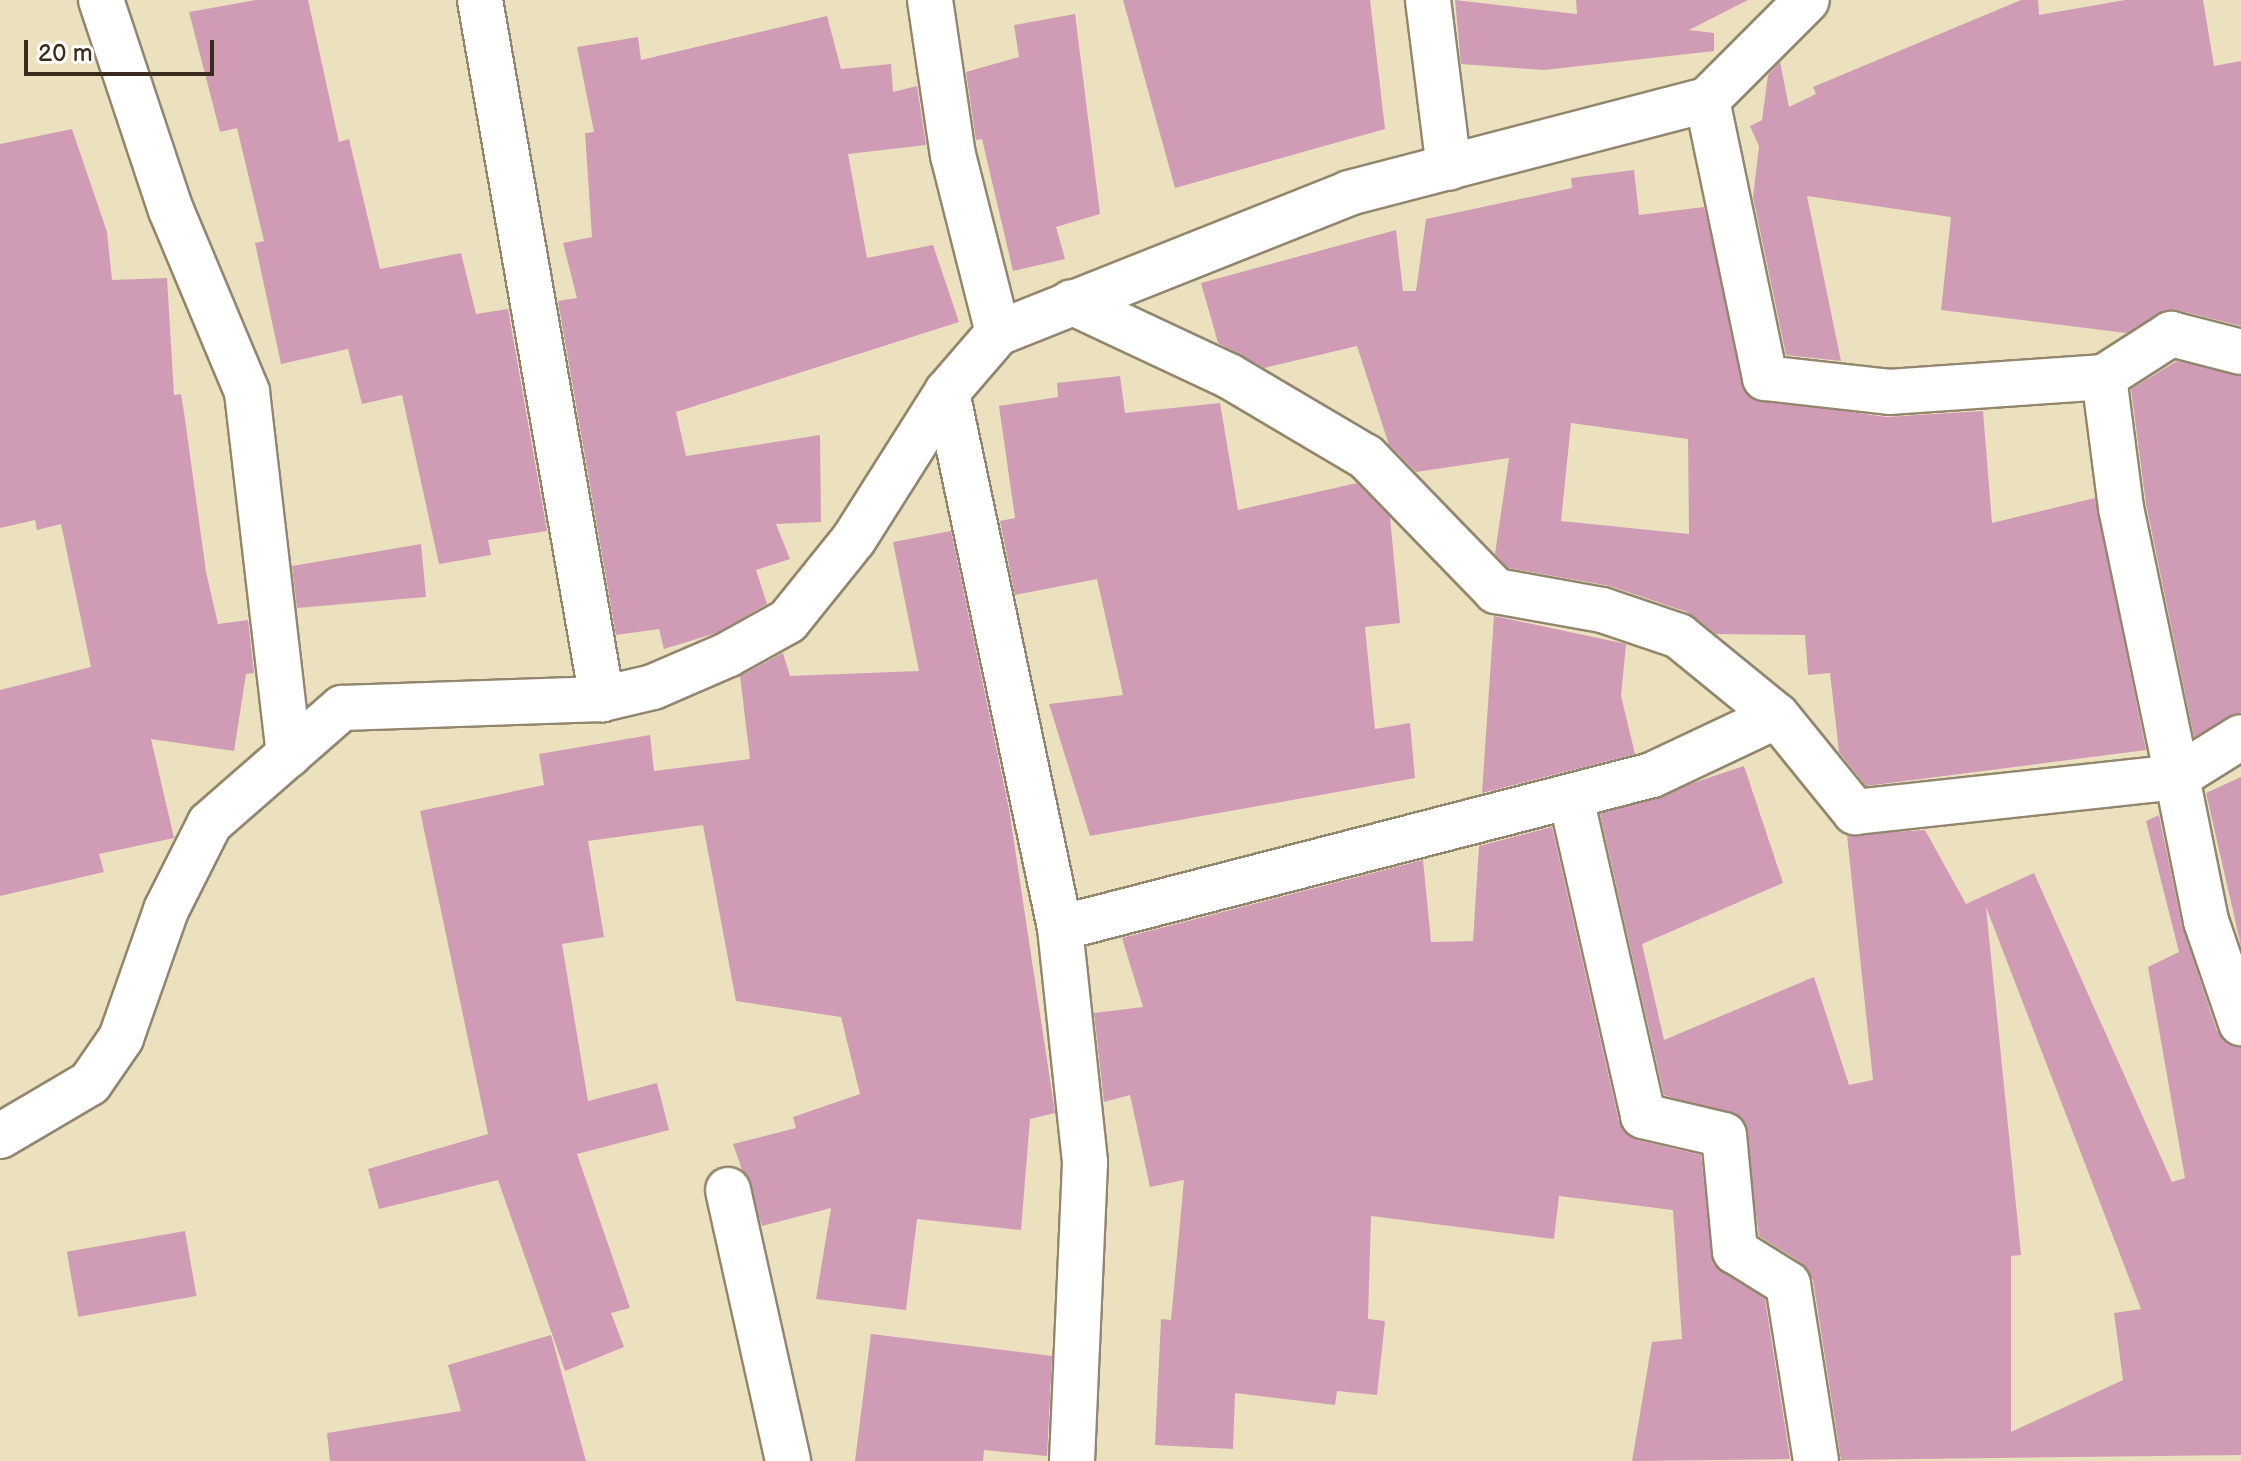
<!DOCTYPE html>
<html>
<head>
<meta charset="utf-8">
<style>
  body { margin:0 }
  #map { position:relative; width:2241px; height:1461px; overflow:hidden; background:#ebe1bf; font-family:"Balsamiq Sans",sans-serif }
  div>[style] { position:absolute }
  .building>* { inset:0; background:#d09cb5; transform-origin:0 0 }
  .roads { filter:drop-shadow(2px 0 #93866e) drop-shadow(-2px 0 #93866e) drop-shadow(0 2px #93866e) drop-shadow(0 -2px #93866e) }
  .minor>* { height:44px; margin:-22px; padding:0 22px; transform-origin:22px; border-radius:22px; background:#fff }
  span { translate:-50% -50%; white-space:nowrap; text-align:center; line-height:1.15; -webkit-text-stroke:6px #fdfcf7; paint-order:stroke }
  .scale { position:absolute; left:24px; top:40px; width:190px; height:36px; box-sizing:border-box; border:4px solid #3b2a1e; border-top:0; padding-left:10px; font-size:24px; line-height:28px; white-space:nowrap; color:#3b2a1e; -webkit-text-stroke:6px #fdfcf7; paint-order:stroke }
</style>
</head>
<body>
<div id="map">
  <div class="building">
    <div style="clip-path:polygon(256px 0,308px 0,339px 142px,349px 139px,380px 269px,461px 253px,476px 314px,508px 309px,547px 531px,488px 540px,491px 555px,439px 564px,402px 395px,362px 404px,348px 349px,281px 364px,255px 243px,264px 241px,237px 128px,220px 132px,189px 12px)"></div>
    <div style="clip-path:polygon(1123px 0,1370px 0,1385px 129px,1175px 188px)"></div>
    <div style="clip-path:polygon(1455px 0,1577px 14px,1576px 0,1748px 0,1689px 30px,1714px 33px,1714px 51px,1544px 70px,1461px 64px)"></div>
    <div style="clip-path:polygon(2021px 0,2038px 0,2039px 15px,2125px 0,2203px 0,2214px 66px,2241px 61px,2241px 326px,2177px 310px,2126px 333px,1941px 310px,1951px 217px,1807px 196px,1841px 361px,1786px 355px,1753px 197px,1759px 146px,1750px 126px,1762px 120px,1768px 75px,1780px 62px,1789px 107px,1816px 94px,1813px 87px)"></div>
    <div style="clip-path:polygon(1075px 14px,1100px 214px,1056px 227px,1065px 259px,1013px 271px,982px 139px,976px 140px,966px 72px,1019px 57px,1014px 25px)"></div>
    <div style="clip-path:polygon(827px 16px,841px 69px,891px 64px,893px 92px,917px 86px,926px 145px,848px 154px,867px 258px,933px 245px,959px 322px,676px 412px,686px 456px,820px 435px,821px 522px,776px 524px,790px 559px,756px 570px,767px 604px,716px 633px,664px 649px,659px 629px,616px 635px,558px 301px,577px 298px,563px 243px,592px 237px,585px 133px,594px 132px,577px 47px,638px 37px,641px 60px)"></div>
    <div style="clip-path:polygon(72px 129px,107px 232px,112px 280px,167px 278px,174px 395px,181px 394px,185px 419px,206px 572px,218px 624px,248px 620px,254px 673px,246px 674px,234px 751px,151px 739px,174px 838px,99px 854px,104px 872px,0 896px,0 690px,91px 667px,61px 524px,37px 530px,35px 520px,0 528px,0 144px)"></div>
    <div style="clip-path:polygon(evenodd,1634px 170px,1639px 215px,1704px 207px,1749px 397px,1886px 417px,1983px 411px,1992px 523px,2095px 498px,2146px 750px,1866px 786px,1839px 752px,1830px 673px,1808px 675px,1805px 635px,1716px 634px,1687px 612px,1610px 586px,1508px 568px,1495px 554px,1509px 458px,1416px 472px,1389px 445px,1357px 346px,1264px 368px,1218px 343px,1201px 283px,1396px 230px,1403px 291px,1416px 291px,1426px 219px,1572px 188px,1571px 178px,1634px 170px,1571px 423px,1688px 439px,1689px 534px,1561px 521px,1571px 423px)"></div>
    <div style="clip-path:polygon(2177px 361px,2241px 376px,2241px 712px,2194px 737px,2146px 504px,2131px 389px)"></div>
    <div style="clip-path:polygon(1120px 376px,1125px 413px,1220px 403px,1238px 510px,1357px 483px,1390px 517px,1400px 623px,1365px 627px,1375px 729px,1410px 723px,1415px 778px,1090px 836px,1049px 704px,1123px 695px,1097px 579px,1015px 595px,1000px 521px,1015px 518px,999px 406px,1058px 397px,1057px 383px)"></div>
    <div style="clip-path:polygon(951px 531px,1009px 809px,1055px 1113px,1030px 1119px,1021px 1230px,917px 1219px,906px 1310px,816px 1299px,831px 1208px,762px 1226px,733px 1144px,796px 1128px,793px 1117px,860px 1094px,841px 1017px,736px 1001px,703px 825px,588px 841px,604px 937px,562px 944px,588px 1101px,657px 1083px,669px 1130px,577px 1154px,630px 1308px,611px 1313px,624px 1347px,565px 1371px,498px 1180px,379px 1209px,368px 1169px,488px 1134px,420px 811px,544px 785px,539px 754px,650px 735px,654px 771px,750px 759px,740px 676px,783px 653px,790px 676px,919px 671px,893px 542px)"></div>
    <div style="clip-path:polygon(421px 544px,426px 597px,297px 608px,292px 566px)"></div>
    <div style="clip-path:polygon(1494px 616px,1626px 644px,1621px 696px,1635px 754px,1482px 793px)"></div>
    <div style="clip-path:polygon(evenodd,1744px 766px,1783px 883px,1642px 944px,1664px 1040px,1814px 977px,1849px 1085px,1873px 1080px,1847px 835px,1925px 830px,1966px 904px,2034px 873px,2172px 1182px,2185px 1178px,2148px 967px,2179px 952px,2146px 821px,2159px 815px,2182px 926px,2217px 1031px,2241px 1047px,2241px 1455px,1841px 1460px,1813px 1280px,1802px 1263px,1759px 1236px,1743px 1119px,1664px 1095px,1600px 814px,1744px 766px,1986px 907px,2141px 1309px,2114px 1313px,2123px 1380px,2011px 1432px,2011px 1256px,2021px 1255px,1986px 907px)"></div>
    <div style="clip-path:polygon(2241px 777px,2241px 946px,2206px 793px)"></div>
    <div style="clip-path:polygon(1552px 827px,1619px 1122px,1637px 1140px,1701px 1155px,1713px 1264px,1765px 1299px,1790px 1459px,1632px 1461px,1652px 1342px,1682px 1339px,1673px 1210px,1559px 1196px,1554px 1239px,1371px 1216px,1368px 1319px,1385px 1321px,1377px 1395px,1337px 1391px,1335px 1405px,1235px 1393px,1233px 1449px,1155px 1445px,1161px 1319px,1171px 1320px,1184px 1180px,1150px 1187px,1130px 1095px,1104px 1102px,1094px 1013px,1143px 1007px,1122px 938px,1423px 860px,1431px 942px,1473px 941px,1479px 846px)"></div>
    <div style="left:185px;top:1231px;width:66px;height:120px;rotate:80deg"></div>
    <div style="clip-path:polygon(871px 1334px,1052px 1356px,1047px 1456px,984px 1450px,983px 1461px,855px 1461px)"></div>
    <div style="clip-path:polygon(551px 1335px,586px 1461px,330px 1461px,327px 1433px,461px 1411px,448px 1365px)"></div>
  </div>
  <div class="roads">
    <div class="minor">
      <div style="left:101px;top:0;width:221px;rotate:71.6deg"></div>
      <div style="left:171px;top:210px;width:197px;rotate:67.3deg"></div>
      <div style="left:247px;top:392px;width:365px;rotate:83.4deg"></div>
      <div style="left:480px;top:0;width:710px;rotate:80.1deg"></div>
      <div style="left:930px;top:0;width:157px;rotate:81.6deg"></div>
      <div style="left:953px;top:155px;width:184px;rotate:75.8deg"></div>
      <div style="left:1428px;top:0;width:169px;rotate:82.9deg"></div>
      <div style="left:1707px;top:100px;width:284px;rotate:78.2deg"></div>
      <div style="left:1765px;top:378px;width:125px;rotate:6.4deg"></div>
      <div style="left:1889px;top:392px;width:216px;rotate:-4deg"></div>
      <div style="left:2104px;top:377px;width:132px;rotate:82.6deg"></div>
      <div style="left:2121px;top:508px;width:275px;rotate:78.2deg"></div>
      <div style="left:2177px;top:777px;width:75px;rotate:-32deg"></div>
      <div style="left:2104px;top:377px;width:80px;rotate:-32.7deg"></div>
      <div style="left:2171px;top:334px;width:72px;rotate:14.4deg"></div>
      <div style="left:947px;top:392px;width:548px;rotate:78.1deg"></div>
      <div style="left:1060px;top:928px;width:236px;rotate:83.9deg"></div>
      <div style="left:1085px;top:1163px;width:298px;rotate:92.5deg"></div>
      <div style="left:1777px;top:716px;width:124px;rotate:50.9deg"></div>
      <div style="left:1855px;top:812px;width:324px;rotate:-6.2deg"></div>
      <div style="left:2177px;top:777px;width:147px;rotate:78.6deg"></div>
      <div style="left:2206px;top:921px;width:108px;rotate:71.1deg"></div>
      <div style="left:1571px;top:798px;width:326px;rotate:77.2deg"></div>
      <div style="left:1643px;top:1116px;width:83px;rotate:13.2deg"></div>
      <div style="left:1724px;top:1135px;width:117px;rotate:84.6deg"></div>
      <div style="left:1735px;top:1251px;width:62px;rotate:31.9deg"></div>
      <div style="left:1788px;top:1284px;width:179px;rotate:81deg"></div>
      <div style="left:1060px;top:928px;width:611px;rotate:-14.49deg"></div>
      <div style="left:1652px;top:775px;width:138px;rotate:-25.3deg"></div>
      <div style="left:1777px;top:716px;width:127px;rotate:-140.8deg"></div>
      <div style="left:1679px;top:636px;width:81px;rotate:-161.3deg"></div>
      <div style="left:1602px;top:610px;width:108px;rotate:-169.8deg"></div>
      <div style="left:1496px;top:591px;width:187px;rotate:-134.1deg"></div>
      <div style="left:1366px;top:457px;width:159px;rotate:-149.4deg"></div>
      <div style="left:1229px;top:376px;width:174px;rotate:-154.9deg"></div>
      <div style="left:0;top:1136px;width:104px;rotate:-30.5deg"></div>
      <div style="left:90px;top:1083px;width:55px;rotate:-55.4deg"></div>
      <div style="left:121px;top:1038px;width:136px;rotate:-70.6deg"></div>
      <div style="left:166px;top:910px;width:97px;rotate:-63.2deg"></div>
      <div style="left:210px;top:823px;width:175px;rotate:-41.1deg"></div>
      <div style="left:342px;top:708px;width:260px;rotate:-2deg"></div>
      <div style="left:602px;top:699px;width:52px;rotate:-13.2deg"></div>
      <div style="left:653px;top:687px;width:81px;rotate:-23.4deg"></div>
      <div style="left:727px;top:655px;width:70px;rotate:-29.1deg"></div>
      <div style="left:788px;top:621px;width:105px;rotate:-51.2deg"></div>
      <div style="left:854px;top:539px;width:174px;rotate:-57.7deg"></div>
      <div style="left:947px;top:392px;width:78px;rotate:-49.2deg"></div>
      <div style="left:998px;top:333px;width:378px;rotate:-21.7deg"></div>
      <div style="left:1349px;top:193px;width:370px;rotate:-14.6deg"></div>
      <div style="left:1707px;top:100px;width:141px;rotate:-45deg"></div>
      <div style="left:728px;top:1190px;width:278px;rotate:77.5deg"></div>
    </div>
  </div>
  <div class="scale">20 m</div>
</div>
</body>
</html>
